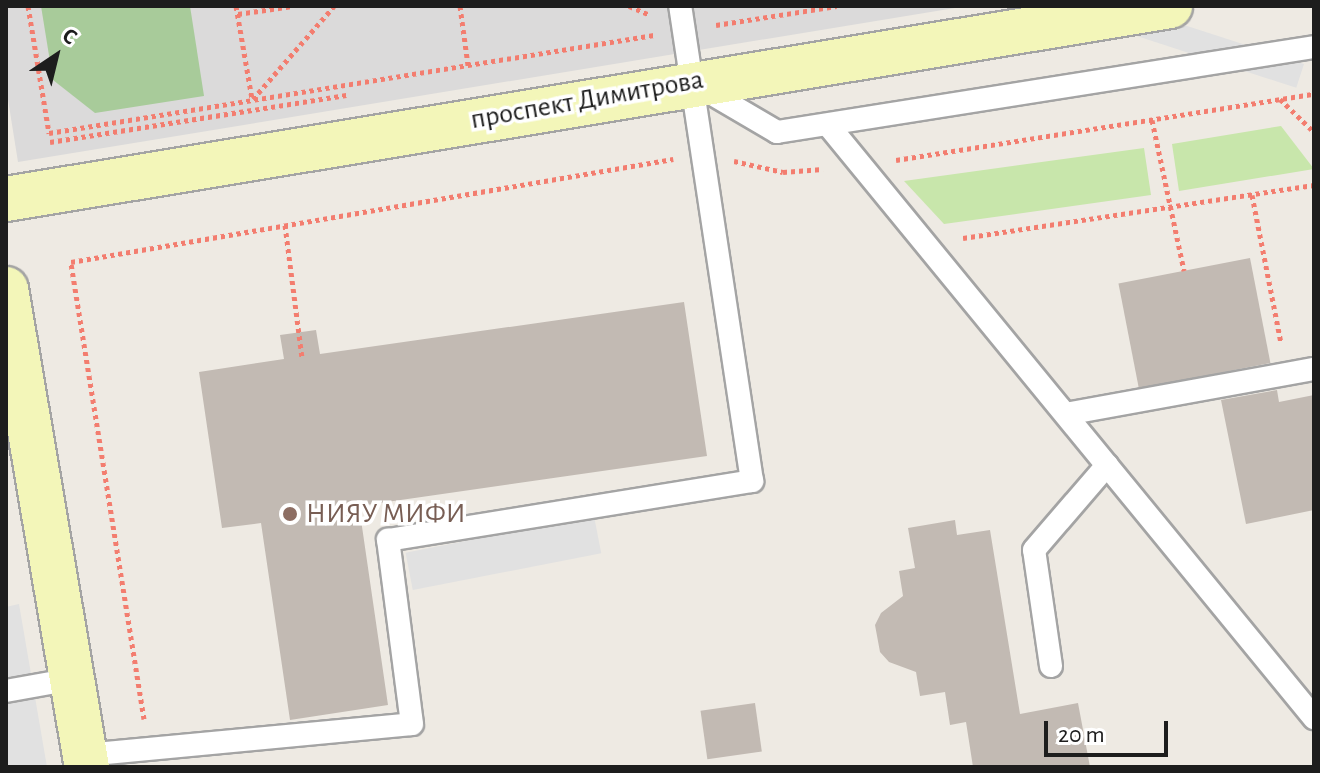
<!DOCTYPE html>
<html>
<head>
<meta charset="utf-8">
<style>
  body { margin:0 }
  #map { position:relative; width:1320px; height:773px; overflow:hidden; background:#eeeae3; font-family:"Alegreya Sans",sans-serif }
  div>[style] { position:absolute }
  .residential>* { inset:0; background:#dbdada }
  .grass>* { inset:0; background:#c8e6ab }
  .forest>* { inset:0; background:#a8cb9a }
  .parking>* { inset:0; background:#e1e1e1; transform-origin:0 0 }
  .building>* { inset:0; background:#c2bab3; transform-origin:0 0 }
  .path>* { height:5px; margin-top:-2.5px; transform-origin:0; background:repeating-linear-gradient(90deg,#f37d6f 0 4px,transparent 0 8px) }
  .roads { filter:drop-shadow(2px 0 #a4a4a4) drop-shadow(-2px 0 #a4a4a4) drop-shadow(0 2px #a4a4a4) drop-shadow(0 -2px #a4a4a4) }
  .lane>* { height:22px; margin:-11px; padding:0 11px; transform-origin:11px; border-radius:11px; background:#fff }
  .secondary>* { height:44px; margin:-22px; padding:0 22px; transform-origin:22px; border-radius:22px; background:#f3f6b9 }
  .dots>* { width:22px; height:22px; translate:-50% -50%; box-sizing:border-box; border:4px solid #fff; border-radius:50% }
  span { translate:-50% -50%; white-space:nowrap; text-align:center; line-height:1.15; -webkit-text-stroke:7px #fff; paint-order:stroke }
  .street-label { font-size:28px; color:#1d1d1d }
  .education-label { font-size:28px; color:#785e54 }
  .left { translate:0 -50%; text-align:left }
  .frame { position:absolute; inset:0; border:8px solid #1d1d1d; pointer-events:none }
  .north { position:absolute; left:16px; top:16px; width:80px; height:80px; -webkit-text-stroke:6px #fff; paint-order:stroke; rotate:35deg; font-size:22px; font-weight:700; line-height:32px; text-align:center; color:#1d1d1d }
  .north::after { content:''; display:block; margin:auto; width:28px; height:36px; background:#1d1d1d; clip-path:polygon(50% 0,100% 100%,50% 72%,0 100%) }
  .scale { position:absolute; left:1044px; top:721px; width:124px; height:36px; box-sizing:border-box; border:4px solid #1d1d1d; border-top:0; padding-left:10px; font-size:24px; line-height:28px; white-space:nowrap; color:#1d1d1d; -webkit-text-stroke:6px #fff; paint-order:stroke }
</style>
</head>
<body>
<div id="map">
  <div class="residential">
    <div style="clip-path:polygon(6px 6px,967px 6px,18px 162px,6px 87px)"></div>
  </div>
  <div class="grass">
    <div style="clip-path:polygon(1281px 126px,1314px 169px,1179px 191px,1172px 144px)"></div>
    <div style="clip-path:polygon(1144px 148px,1151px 195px,944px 224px,904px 181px)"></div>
  </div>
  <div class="forest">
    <div style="clip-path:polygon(41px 6px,190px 6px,204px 96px,95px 113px,53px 80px)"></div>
  </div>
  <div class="parking">
    <div style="left:1304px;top:64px;width:25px;height:339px;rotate:108deg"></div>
    <div style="left:594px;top:516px;width:38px;height:192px;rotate:79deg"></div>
    <div style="clip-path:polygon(19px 604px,47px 767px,6px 767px,6px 607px)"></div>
  </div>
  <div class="building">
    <div style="left:1250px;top:258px;width:107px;height:134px;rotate:79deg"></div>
    <div style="clip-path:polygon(684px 302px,707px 456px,359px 506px,388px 705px,290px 720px,261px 523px,222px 528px,199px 372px,284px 359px,280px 335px,316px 330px,320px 354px)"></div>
    <div style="clip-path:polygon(1277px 390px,1279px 402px,1314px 395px,1314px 510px,1246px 524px,1221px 400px)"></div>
    <div style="clip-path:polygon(955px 520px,957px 535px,990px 530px,1020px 714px,1078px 703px,1090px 767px,973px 767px,966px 722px,950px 725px,945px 692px,920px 696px,916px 672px,889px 662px,880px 652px,875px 625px,881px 613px,903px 596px,899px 571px,915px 568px,908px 528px)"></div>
    <div style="left:755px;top:703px;width:49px;height:55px;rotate:82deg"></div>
  </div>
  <div class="path">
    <div style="left:28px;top:6px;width:129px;rotate:80.6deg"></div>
    <div style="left:49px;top:133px;width:613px;rotate:-9.2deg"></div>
    <div style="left:236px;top:6px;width:94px;rotate:80.2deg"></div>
    <div style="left:460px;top:6px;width:60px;rotate:82.3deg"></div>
    <div style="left:629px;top:6px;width:23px;rotate:23deg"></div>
    <div style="left:238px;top:14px;width:55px;rotate:-8.4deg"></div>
    <div style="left:716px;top:25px;width:122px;rotate:-8.9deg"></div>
    <div style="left:253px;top:99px;width:123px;rotate:-48.9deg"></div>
    <div style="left:1280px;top:99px;width:47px;rotate:44.1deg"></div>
    <div style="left:1152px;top:120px;width:154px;rotate:78deg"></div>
    <div style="left:50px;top:142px;width:300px;rotate:-9deg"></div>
    <div style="left:896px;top:160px;width:423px;rotate:-9deg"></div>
    <div style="left:734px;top:161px;width:50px;rotate:12.7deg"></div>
    <div style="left:783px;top:172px;width:40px;rotate:-4.3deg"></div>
    <div style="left:1252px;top:195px;width:151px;rotate:78.9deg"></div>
    <div style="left:285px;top:225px;width:133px;rotate:82.7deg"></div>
    <div style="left:963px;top:238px;width:355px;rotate:-8.6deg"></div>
    <div style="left:144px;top:719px;width:463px;rotate:-99.1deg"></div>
    <div style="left:71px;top:262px;width:611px;rotate:-9.71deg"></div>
  </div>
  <div class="roads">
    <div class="lane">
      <div style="left:702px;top:88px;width:87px;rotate:30.4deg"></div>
      <div style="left:777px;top:132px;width:544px;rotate:-8.99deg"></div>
      <div style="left:828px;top:125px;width:767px;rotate:50.66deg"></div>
      <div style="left:1066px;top:414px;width:252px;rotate:-10.3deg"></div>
      <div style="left:1051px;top:666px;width:117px;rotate:-98.3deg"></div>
      <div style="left:1034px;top:550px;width:112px;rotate:-49.3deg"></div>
      <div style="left:6px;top:691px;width:68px;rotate:-10.2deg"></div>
      <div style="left:85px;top:755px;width:328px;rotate:-5.4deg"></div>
      <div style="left:412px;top:724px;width:186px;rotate:-97.4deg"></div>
      <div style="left:388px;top:540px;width:369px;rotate:-9.2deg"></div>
      <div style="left:752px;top:481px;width:480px;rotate:-98.6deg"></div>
    </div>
    <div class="secondary">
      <div style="left:6px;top:199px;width:1180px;rotate:-9.41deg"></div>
      <div style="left:6px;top:289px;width:485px;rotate:80.4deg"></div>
    </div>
  </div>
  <div class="dots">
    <div style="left:290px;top:514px;background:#8d6e63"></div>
  </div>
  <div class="street-label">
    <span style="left:587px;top:100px;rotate:-10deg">проспект Димитрова</span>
  </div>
  <div class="education-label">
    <span class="left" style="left:306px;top:514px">НИЯУ МИФИ</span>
  </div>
  <div class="frame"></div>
  <div class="north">С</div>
  <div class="scale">20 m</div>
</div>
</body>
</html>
